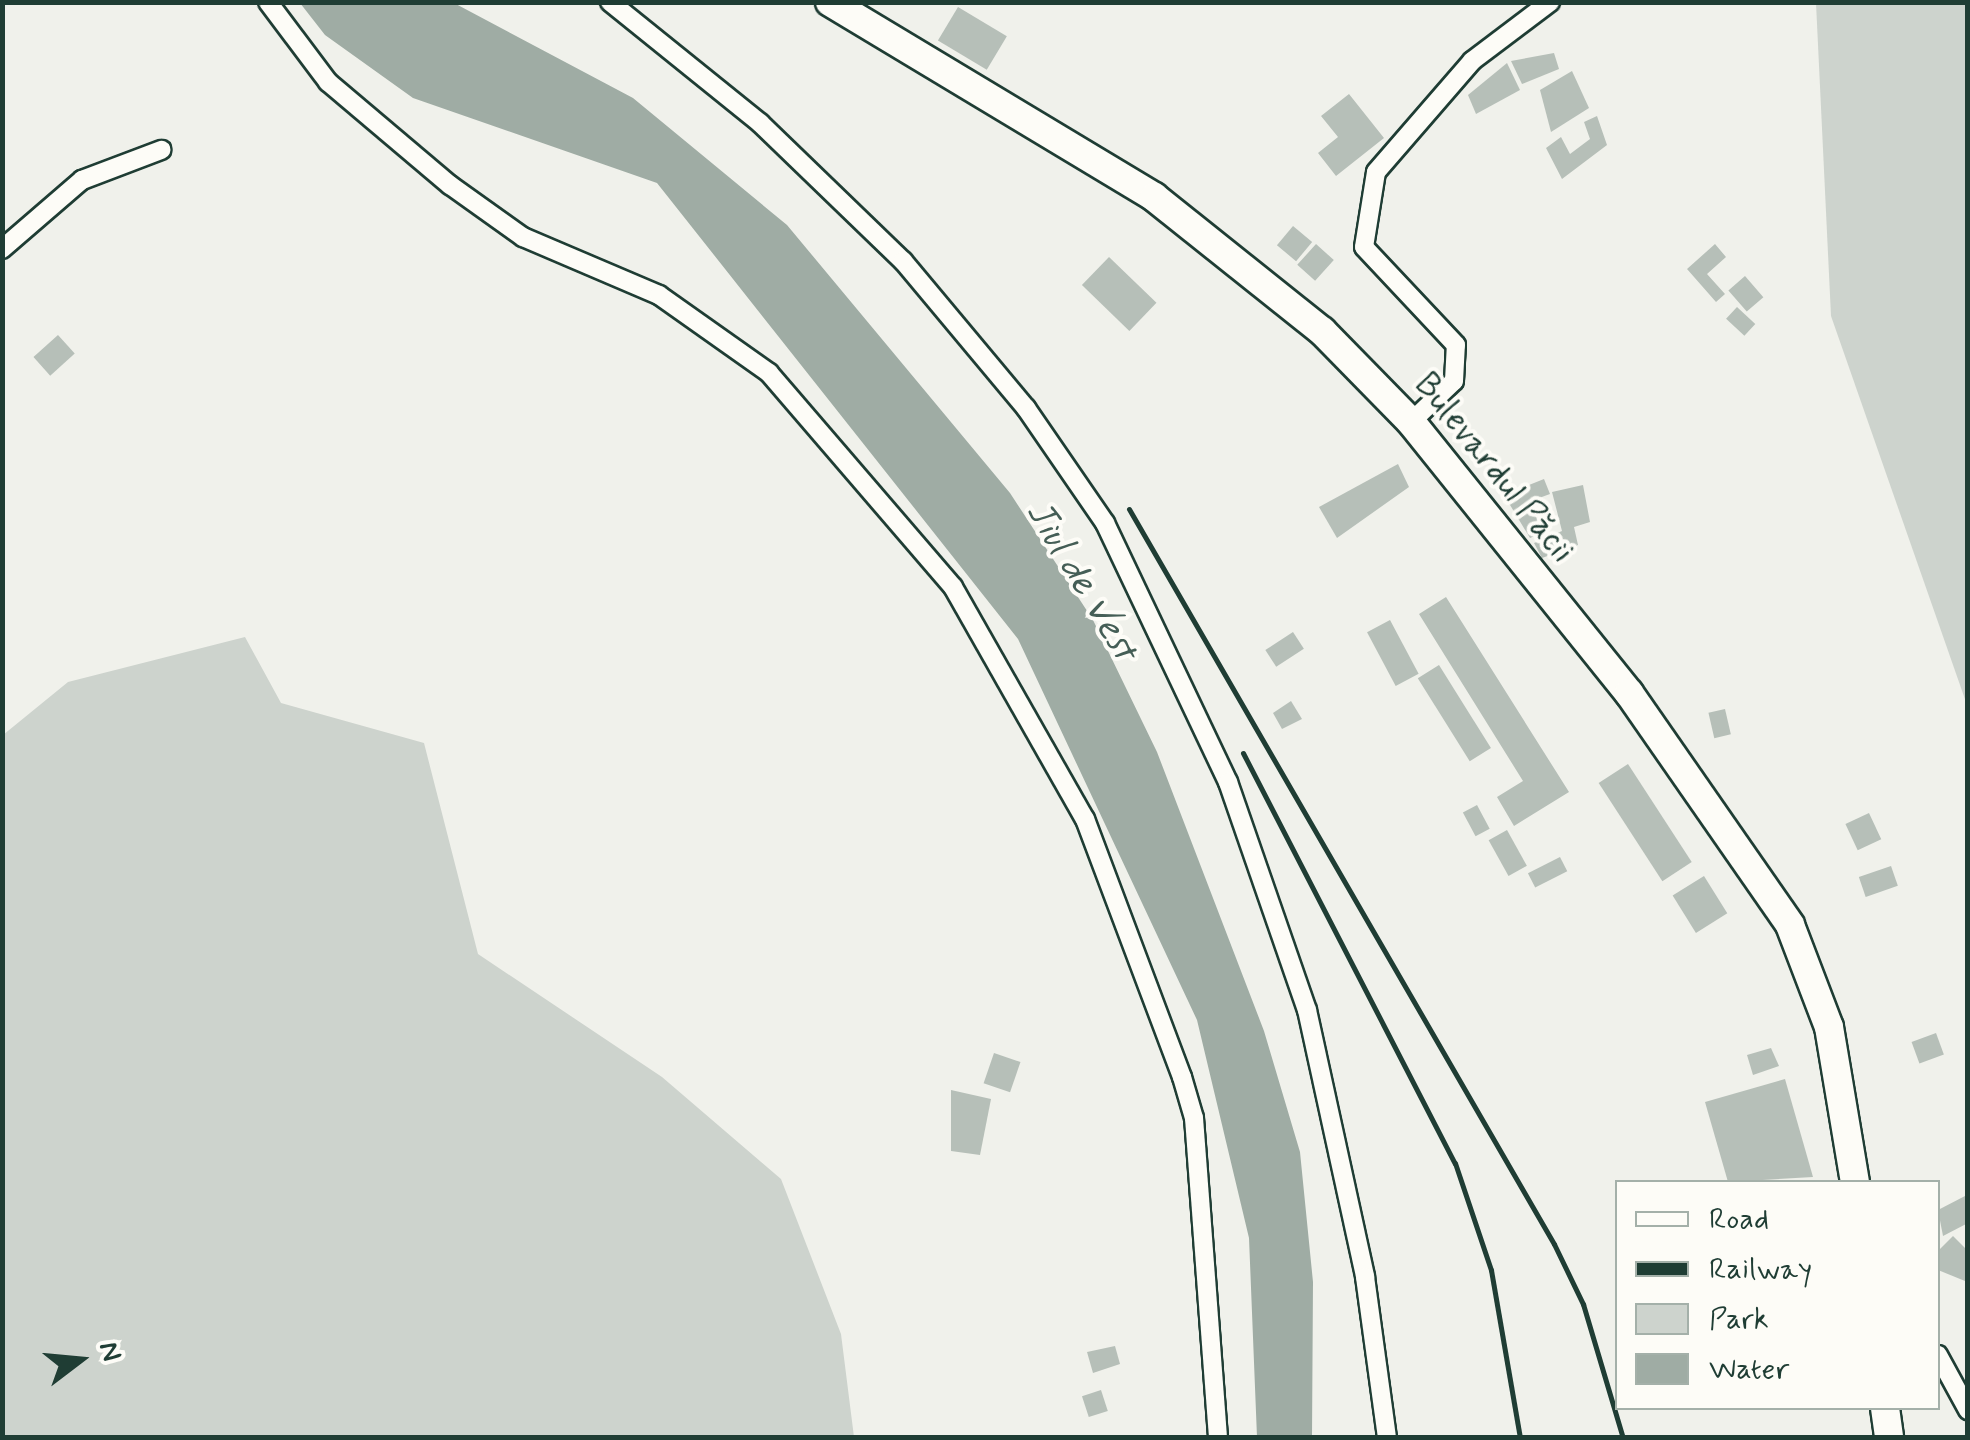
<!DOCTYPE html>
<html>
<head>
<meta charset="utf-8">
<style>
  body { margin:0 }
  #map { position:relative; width:1970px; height:1440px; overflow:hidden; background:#f0f1eb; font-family:Mynerve,sans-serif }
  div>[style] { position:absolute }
  .green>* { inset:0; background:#cdd3cd }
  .water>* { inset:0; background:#9faca4 }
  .building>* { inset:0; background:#b6bfb8; transform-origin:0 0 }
  .roads { filter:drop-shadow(2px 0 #1f3d34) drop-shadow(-2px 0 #1f3d34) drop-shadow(0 2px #1f3d34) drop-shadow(0 -2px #1f3d34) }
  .street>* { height:18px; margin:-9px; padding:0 9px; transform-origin:9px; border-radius:9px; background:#fdfcf7 }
  .primary>* { height:28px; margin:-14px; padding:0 14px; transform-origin:14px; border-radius:14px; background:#fdfcf7 }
  .rail>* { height:5px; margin:-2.5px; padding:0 2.5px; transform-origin:2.5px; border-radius:2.5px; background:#1f3d34 }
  span { translate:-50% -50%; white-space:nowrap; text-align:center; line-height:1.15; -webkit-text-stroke:8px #fdfcf7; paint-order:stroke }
  .street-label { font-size:35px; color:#1f3d34 }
  .water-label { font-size:38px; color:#455e56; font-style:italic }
  .frame { position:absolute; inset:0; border:5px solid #1f3d34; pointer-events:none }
  .legend { position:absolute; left:1615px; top:1180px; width:325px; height:230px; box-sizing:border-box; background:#fdfcf7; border:2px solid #a4b0a9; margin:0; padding:12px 18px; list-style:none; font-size:30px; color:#1f3d34 }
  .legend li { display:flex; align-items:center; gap:20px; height:50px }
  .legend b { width:50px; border:2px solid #a4b0a9 }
  .north { position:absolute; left:30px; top:1310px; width:100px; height:100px; -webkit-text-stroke:8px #fdfcf7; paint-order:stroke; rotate:74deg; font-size:28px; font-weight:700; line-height:40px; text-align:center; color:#1f3d34 }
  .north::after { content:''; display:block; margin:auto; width:35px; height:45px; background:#1f3d34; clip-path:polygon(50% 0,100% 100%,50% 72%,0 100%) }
</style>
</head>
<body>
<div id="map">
  <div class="green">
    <div style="clip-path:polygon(1816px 3px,1967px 3px,1967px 705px,1831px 316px)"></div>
    <div style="clip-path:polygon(245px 637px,281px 703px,424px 743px,478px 954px,662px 1077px,781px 1179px,841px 1334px,854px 1437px,3px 1437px,3px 735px,68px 682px)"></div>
  </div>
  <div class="water">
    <div style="clip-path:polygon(300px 3px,454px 3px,633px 98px,787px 225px,1010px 493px,1093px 620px,1157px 752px,1264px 1031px,1300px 1152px,1313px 1282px,1312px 1437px,1257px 1437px,1249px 1238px,1197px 1020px,1018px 639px,657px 183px,413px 98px,325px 35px)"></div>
  </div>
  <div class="building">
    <div style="left:958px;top:7px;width:57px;height:39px;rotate:31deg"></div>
    <div style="clip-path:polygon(1554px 53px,1559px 69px,1522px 84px,1511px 61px)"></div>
    <div style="clip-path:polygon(1507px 63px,1520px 90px,1476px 114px,1468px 95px)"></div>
    <div style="clip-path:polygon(1572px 71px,1589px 108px,1551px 132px,1540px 90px)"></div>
    <div style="clip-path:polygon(1349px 94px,1384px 138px,1336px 176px,1318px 153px,1338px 137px,1321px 116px)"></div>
    <div style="clip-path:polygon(1597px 116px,1607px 145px,1562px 179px,1546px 148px,1561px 137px,1570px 154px,1590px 139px,1584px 122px)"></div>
    <div style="left:1293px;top:226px;width:25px;height:25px;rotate:40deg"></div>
    <div style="left:1316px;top:244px;width:24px;height:28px;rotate:42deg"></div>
    <div style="clip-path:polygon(1715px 244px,1726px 257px,1707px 274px,1725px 294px,1716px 302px,1687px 269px)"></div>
    <div style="left:1109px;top:257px;width:66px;height:39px;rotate:44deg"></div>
    <div style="left:1745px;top:276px;width:28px;height:22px;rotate:49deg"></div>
    <div style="left:1737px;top:307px;width:25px;height:16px;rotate:43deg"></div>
    <div style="left:58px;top:335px;width:25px;height:33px;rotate:48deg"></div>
    <div style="clip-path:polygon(1398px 464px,1409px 487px,1337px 538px,1319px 507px)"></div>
    <div style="clip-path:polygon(1544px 479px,1550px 494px,1528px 502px,1544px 532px,1530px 538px,1504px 495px)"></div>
    <div style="clip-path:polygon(1583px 485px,1590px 522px,1574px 527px,1578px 545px,1542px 558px,1534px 543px,1562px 531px,1552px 492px)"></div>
    <div style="clip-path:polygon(1446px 597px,1569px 792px,1514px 826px,1497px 797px,1523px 781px,1419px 614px)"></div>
    <div style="left:1390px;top:620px;width:61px;height:26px;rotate:62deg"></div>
    <div style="left:1293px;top:632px;width:20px;height:33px;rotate:57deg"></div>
    <div style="left:1439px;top:665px;width:98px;height:25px;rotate:58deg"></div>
    <div style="clip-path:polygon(1291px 701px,1302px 719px,1282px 729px,1273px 713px)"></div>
    <div style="left:1725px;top:709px;width:26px;height:17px;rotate:77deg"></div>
    <div style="left:1628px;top:764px;width:117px;height:35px;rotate:57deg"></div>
    <div style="left:1477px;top:805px;width:27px;height:16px;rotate:62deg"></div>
    <div style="left:1869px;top:813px;width:29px;height:26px;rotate:65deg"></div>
    <div style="left:1507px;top:830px;width:41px;height:21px;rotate:61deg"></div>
    <div style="left:1560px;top:857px;width:16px;height:36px;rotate:63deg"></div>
    <div style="left:1891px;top:866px;width:21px;height:34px;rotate:71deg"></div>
    <div style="left:1704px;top:876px;width:44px;height:37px;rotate:58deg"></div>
    <div style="left:1936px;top:1033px;width:23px;height:26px;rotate:70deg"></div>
    <div style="clip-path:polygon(1771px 1048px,1779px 1066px,1753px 1075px,1747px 1055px)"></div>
    <div style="left:994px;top:1053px;width:28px;height:32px;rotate:19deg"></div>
    <div style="clip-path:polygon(1785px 1079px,1813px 1177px,1728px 1182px,1705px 1102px)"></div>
    <div style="clip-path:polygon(951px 1090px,991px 1099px,980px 1155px,951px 1151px)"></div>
    <div style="clip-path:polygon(1965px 1196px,1968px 1223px,1943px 1236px,1938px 1210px)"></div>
    <div style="clip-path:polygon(1953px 1236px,1968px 1251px,1965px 1281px,1938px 1270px,1938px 1251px)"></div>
    <div style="clip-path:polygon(1115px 1346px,1120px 1364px,1093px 1373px,1087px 1352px)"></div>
    <div style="left:1101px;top:1390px;width:22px;height:20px;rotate:72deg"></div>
  </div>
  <div class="roads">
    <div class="street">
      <div style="left:268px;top:2px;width:100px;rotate:53.1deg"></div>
      <div style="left:328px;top:82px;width:160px;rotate:40.2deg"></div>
      <div style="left:450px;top:185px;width:90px;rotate:35.5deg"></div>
      <div style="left:523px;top:237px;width:148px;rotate:23.1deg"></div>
      <div style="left:659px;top:295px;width:135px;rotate:35.3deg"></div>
      <div style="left:769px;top:373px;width:282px;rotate:49.3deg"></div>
      <div style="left:953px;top:587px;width:267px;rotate:60.4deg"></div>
      <div style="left:1085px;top:819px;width:276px;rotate:69.4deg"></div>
      <div style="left:1182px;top:1077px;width:43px;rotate:73.7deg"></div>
      <div style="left:1194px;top:1118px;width:321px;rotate:85.7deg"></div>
      <div style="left:610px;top:2px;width:193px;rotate:38.9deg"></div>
      <div style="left:760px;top:123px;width:199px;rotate:44deg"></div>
      <div style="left:903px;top:261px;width:192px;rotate:50.1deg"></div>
      <div style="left:1026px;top:408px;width:140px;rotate:55.5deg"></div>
      <div style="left:1105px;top:523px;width:287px;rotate:64.6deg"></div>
      <div style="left:1228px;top:782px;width:241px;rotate:70.9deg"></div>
      <div style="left:1307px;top:1010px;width:273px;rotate:77.7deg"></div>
      <div style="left:1365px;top:1277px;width:162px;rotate:82.2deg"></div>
      <div style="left:2px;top:249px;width:106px;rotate:-40.8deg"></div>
      <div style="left:82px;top:180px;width:85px;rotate:-20.8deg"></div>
      <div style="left:1411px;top:422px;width:59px;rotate:-43.6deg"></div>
      <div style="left:1454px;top:381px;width:36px;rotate:-87deg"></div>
      <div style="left:1456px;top:345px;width:134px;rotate:-133.2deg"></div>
      <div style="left:1364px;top:247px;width:76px;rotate:-80.9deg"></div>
      <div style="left:1376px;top:172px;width:147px;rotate:-49.1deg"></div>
      <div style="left:1472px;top:61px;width:98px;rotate:-37.1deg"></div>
      <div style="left:1938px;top:1355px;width:63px;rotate:61.4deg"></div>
    </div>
    <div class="primary">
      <div style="left:830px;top:2px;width:378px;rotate:31deg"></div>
      <div style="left:1154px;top:197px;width:215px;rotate:38.6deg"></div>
      <div style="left:1322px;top:331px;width:127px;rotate:45.6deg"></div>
      <div style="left:1411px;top:422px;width:348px;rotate:51.2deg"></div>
      <div style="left:1629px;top:693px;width:282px;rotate:55.2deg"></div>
      <div style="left:1790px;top:925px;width:109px;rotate:69.1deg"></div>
      <div style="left:1829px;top:1027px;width:157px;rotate:80.5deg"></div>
      <div style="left:1885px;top:1408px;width:30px;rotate:82deg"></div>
    </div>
  </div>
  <div class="rail">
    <div style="left:1129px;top:509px;width:849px;rotate:59.96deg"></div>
    <div style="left:1554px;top:1244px;width:67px;rotate:64.2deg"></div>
    <div style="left:1583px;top:1304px;width:140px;rotate:73.4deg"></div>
    <div style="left:1243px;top:753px;width:462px;rotate:62.7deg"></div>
    <div style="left:1455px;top:1163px;width:113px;rotate:71.4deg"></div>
    <div style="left:1491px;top:1270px;width:170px;rotate:80.2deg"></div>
  </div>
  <div class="street-label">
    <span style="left:1494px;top:468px;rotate:51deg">Bulevardul Păcii</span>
  </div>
  <div class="water-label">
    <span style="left:1081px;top:581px;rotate:59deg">Jiul de Vest</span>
  </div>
  <div class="frame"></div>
  <ul class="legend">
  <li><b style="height:12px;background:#fdfcf7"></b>Road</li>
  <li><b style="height:12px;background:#1f3d34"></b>Railway</li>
  <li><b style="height:28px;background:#cdd3cd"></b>Park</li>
  <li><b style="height:28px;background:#9faca4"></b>Water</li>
  </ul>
  <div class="north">N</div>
</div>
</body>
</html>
